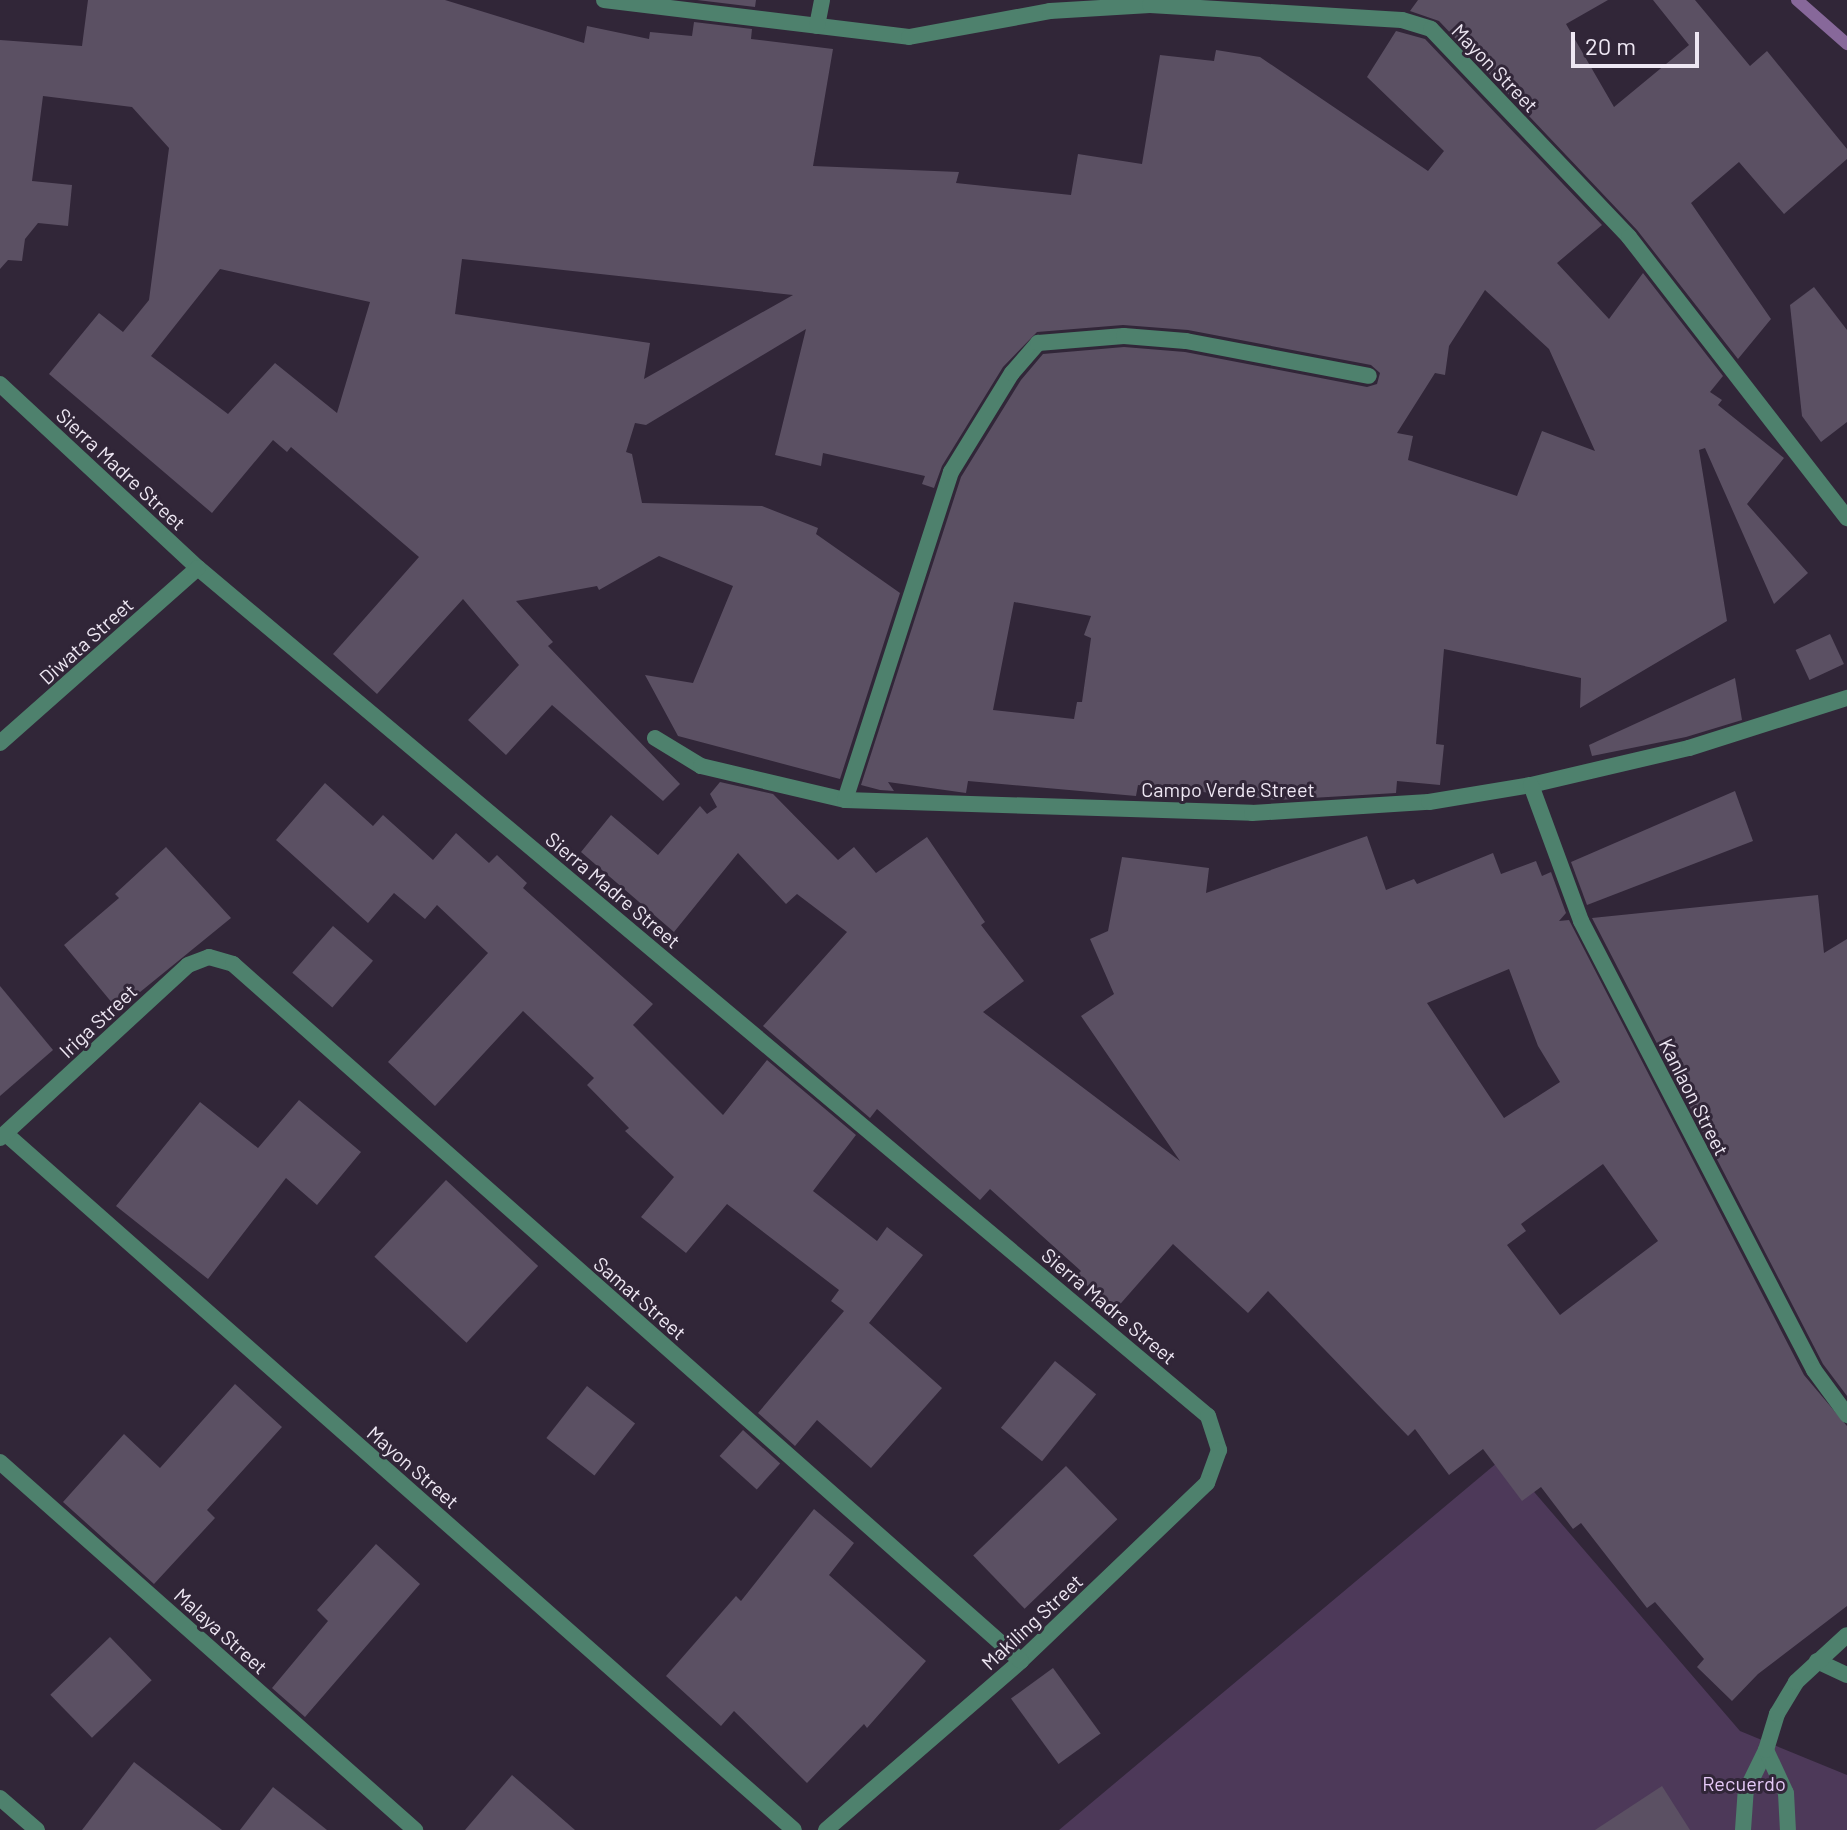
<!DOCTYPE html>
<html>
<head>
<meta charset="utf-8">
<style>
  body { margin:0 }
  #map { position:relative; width:1847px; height:1830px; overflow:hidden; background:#312638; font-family:Barlow,sans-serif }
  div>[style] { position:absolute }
  .green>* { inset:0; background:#4d3959 }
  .stream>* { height:12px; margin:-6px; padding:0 6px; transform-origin:6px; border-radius:6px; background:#87689a }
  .building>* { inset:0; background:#5b5063; transform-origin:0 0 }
  .service>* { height:16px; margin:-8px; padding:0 8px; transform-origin:8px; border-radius:8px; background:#4e816d }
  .minor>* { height:16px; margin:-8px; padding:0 8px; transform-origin:8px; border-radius:8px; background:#4e816d }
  span { translate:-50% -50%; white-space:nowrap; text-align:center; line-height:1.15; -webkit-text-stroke:6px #312638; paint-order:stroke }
  .street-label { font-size:20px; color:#eee7f3 }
  .park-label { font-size:20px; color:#e6caf8 }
  .scale { position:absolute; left:1571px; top:32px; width:128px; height:36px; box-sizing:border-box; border:4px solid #eee7f3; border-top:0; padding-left:10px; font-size:24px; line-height:28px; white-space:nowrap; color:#eee7f3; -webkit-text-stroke:6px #312638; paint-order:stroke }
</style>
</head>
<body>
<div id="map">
  <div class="green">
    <div style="clip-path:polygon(1504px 1457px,1740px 1731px,1847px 1775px,1847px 1830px,1059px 1830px)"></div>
  </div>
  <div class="stream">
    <div style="left:1797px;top:0;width:67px;rotate:41.3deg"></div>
  </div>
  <div class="building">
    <div style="clip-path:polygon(evenodd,88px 0,445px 0,584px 43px,587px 26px,649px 39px,650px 32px,692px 36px,694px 22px,752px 29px,751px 39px,833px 49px,813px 166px,959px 172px,956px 183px,1071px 195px,1078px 154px,1142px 164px,1160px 55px,1214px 61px,1216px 50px,1260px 57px,1428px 171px,1444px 151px,1367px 77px,1396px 31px,1425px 39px,1602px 225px,1557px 263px,1609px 319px,1643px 273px,1723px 376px,1710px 392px,1722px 400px,1718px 405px,1784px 458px,1747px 504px,1808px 573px,1774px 604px,1705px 448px,1699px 450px,1727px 621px,1580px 708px,1581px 678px,1444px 649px,1436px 744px,1444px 745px,1440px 785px,1397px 781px,1396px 793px,1277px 800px,1138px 785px,1136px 796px,968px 781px,966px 793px,888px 782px,894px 791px,880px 790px,861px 785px,961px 477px,1021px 380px,1043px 354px,1124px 347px,1185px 352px,1367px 387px,1377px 384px,1380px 373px,1371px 365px,1188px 330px,1123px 325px,1037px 332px,1003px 367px,942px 466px,934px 488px,922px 484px,925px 476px,823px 453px,821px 466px,775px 455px,806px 329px,646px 425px,635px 423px,626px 452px,632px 454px,642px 503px,762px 506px,818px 528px,816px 534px,900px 593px,840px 779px,678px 736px,645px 675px,693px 683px,733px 586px,659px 556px,599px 590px,597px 586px,516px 601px,553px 642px,548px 646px,680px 784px,663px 801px,552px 705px,506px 755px,468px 720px,519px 665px,463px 599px,377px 694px,333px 654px,419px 557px,291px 447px,287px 452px,273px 440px,212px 513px,49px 374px,99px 313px,123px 332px,149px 300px,169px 148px,132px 107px,43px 96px,32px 181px,72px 185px,68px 226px,38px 223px,25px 239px,22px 261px,8px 260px,0 269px,0 40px,82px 46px,88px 0,462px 259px,793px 295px,644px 379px,650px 343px,455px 314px,462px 259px,88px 0,220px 269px,370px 302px,337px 413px,275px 363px,228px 414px,151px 356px,220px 269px,88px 0,1485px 290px,1549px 349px,1595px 451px,1542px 431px,1517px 496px,1408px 460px,1413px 436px,1397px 433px,1435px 373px,1445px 375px,1449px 346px,1485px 290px,88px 0,1014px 602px,1091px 616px,1084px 635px,1091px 638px,1082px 702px,1077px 702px,1074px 719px,993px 710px,1014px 602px)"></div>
    <div style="clip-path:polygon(697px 0,756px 0,755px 7px)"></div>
    <div style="clip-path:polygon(1418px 0,1608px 0,1566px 24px,1614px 107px,1689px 45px,1653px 0,1695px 0,1750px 66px,1767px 51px,1847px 149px,1847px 159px,1784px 214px,1739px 162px,1691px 203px,1771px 319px,1738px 359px,1637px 230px,1439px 21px,1410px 11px)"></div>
    <div style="clip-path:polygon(1814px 287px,1847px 330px,1847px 422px,1821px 442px,1802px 416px,1790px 305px)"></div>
    <div style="left:1830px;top:634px;width:33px;height:38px;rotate:65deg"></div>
    <div style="clip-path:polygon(1735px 678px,1742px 720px,1686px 737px,1592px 756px,1589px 745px)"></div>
    <div style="clip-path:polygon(evenodd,720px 782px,773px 794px,838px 860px,854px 847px,876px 873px,927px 837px,985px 922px,981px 925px,1024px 981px,983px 1012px,1180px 1161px,1081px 1016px,1114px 994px,1090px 939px,1108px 931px,1122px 857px,1209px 868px,1206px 893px,1367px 836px,1386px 890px,1414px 879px,1417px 884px,1493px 853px,1501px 874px,1536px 861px,1542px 876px,1551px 872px,1566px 913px,1559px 921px,1569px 920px,1804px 1375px,1847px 1426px,1847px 1606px,1758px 1674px,1732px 1701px,1697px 1667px,1704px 1659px,1655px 1602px,1647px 1608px,1581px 1523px,1573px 1529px,1541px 1487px,1522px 1501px,1483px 1449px,1449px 1475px,1415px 1429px,1408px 1436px,1268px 1291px,1248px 1313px,1173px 1244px,1115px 1310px,1076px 1276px,1081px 1271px,990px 1189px,980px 1200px,877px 1109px,870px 1118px,763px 1026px,847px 932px,797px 894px,786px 904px,738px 853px,674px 932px,581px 852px,611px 815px,658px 855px,700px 806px,707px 814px,717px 807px,710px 794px,720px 782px,1509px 969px,1538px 1046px,1560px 1082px,1504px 1118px,1427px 1003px,1509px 969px,720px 782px,1603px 1164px,1658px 1241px,1560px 1315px,1507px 1245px,1526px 1231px,1521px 1224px,1603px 1164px)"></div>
    <div style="clip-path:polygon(325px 783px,373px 826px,383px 815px,433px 860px,456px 833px,489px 863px,497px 855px,527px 883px,523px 888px,653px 1004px,633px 1025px,723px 1115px,767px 1060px,856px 1135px,813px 1191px,877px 1241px,887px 1227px,923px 1255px,869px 1323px,942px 1388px,871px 1468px,817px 1420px,795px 1446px,758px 1413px,844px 1311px,831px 1301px,839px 1290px,727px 1204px,686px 1253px,641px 1217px,674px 1177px,625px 1131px,629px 1128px,587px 1085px,594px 1078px,523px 1011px,435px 1106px,388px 1062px,488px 953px,437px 905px,425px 919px,394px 893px,368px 923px,276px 840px)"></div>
    <div style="clip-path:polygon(1735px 791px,1753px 841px,1587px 905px,1571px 862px)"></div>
    <div style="clip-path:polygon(166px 847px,231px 918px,118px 1010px,64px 945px,119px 898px,115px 894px)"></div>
    <div style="clip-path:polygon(1818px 895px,1824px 953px,1847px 939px,1847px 1396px,1823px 1364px,1592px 918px)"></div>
    <div style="left:333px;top:926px;width:53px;height:62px;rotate:41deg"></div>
    <div style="clip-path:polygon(0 986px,53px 1050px,0 1096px)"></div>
    <div style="clip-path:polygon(299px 1100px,361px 1152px,317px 1205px,286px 1178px,208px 1279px,116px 1206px,200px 1102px,258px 1148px)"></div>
    <div style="left:446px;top:1180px;width:126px;height:105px;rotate:43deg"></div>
    <div style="left:1055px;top:1361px;width:53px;height:86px;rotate:39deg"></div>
    <div style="clip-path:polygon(235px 1384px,282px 1427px,207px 1510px,215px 1518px,154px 1584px,63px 1502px,124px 1434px,160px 1468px)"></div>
    <div style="left:587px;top:1386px;width:61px;height:66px;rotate:38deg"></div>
    <div style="left:743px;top:1430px;width:50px;height:35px;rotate:42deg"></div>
    <div style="left:1066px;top:1466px;width:74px;height:129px;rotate:46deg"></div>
    <div style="clip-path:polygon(814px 1509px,854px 1543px,829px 1575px,926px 1661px,867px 1728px,864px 1724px,807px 1783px,734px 1711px,721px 1726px,666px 1676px,736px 1596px,741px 1601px)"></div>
    <div style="clip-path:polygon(376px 1544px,420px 1584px,305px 1717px,272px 1688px,328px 1621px,317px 1610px)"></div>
    <div style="left:110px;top:1637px;width:60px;height:83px;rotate:46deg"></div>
    <div style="left:1053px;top:1668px;width:81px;height:52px;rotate:54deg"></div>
    <div style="clip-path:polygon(134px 1762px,222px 1830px,82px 1830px)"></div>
    <div style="clip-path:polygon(512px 1775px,575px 1830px,465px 1830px)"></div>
    <div style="clip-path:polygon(1662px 1786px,1690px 1830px,1595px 1830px)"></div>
    <div style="clip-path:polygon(273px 1787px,327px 1830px,240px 1830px)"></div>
  </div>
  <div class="service">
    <div style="left:1817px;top:1661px;width:33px;rotate:25deg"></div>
    <div style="left:1743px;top:1830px;width:39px;rotate:-86deg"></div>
    <div style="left:1746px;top:1791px;width:46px;rotate:-64deg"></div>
    <div style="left:1766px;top:1750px;width:47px;rotate:65.1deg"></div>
    <div style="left:1786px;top:1793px;width:37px;rotate:87deg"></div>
  </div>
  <div class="minor">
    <div style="left:604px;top:0;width:307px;rotate:6.9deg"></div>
    <div style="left:909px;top:37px;width:143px;rotate:-10.4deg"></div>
    <div style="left:1050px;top:11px;width:100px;rotate:-3.4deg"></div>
    <div style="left:1150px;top:5px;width:252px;rotate:3.4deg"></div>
    <div style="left:1402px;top:20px;width:30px;rotate:17deg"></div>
    <div style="left:1431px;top:29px;width:287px;rotate:46.4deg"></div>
    <div style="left:1629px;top:237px;width:356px;rotate:52.2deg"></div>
    <div style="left:817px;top:26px;width:26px;rotate:-79deg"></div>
    <div style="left:0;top:384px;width:270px;rotate:42.9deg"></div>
    <div style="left:198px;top:568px;width:1319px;rotate:40.02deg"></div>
    <div style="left:1208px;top:1416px;width:36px;rotate:72deg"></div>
    <div style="left:1219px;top:1450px;width:35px;rotate:110deg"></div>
    <div style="left:1207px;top:1483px;width:257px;rotate:136.3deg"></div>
    <div style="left:1021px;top:1661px;width:258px;rotate:139.1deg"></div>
    <div style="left:655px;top:738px;width:54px;rotate:31.3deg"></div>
    <div style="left:701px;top:766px;width:148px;rotate:13.3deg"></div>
    <div style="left:845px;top:800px;width:407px;rotate:1.8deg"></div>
    <div style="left:1252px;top:813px;width:177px;rotate:-3.6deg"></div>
    <div style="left:1429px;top:802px;width:103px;rotate:-9.5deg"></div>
    <div style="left:1531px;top:785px;width:162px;rotate:-13.2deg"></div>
    <div style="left:1689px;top:748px;width:166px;rotate:-17.6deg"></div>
    <div style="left:0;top:743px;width:264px;rotate:-41.5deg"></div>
    <div style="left:1531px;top:785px;width:145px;rotate:69.8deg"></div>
    <div style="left:1581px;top:921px;width:506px;rotate:62.57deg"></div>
    <div style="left:1814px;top:1370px;width:56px;rotate:53.7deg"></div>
    <div style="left:845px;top:800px;width:345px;rotate:-72.1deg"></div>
    <div style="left:951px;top:472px;width:116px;rotate:-58.4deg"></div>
    <div style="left:1012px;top:373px;width:40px;rotate:-49deg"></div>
    <div style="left:1038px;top:343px;width:86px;rotate:-4.7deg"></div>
    <div style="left:1124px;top:336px;width:62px;rotate:4.6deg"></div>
    <div style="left:1186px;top:341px;width:186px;rotate:10.8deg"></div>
    <div style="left:6px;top:1134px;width:1051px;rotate:41.45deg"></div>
    <div style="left:0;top:1138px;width:255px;rotate:-42.6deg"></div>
    <div style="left:188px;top:965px;width:22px;rotate:-21deg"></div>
    <div style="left:209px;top:957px;width:25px;rotate:16deg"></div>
    <div style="left:233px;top:964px;width:1052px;rotate:41.49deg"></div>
    <div style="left:0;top:1462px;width:555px;rotate:41.56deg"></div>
    <div style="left:1766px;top:1750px;width:38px;rotate:-73deg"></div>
    <div style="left:1777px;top:1714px;width:37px;rotate:-59deg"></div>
    <div style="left:1796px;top:1682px;width:69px;rotate:-42.7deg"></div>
    <div style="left:0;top:1798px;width:49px;rotate:40.9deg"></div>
  </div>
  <div class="street-label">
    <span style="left:1495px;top:68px;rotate:46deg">Mayon Street</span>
    <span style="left:121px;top:469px;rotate:43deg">Sierra Madre Street</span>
    <span style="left:86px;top:641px;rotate:-42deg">Diwata Street</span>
    <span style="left:1228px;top:789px">Campo Verde Street</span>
    <span style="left:613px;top:890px;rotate:40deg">Sierra Madre Street</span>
    <span style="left:98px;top:1021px;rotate:-43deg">Iriga Street</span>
    <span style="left:1694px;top:1097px;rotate:63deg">Kanlaon Street</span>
    <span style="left:640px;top:1298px;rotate:41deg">Samat Street</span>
    <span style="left:1109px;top:1306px;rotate:40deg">Sierra Madre Street</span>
    <span style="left:413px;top:1467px;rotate:41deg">Mayon Street</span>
    <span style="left:1032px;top:1622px;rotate:-43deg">Makiling Street</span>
    <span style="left:221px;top:1631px;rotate:42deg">Malaya Street</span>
  </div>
  <div class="park-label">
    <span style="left:1744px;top:1783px">Recuerdo</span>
  </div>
  <div class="scale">20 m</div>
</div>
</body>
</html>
